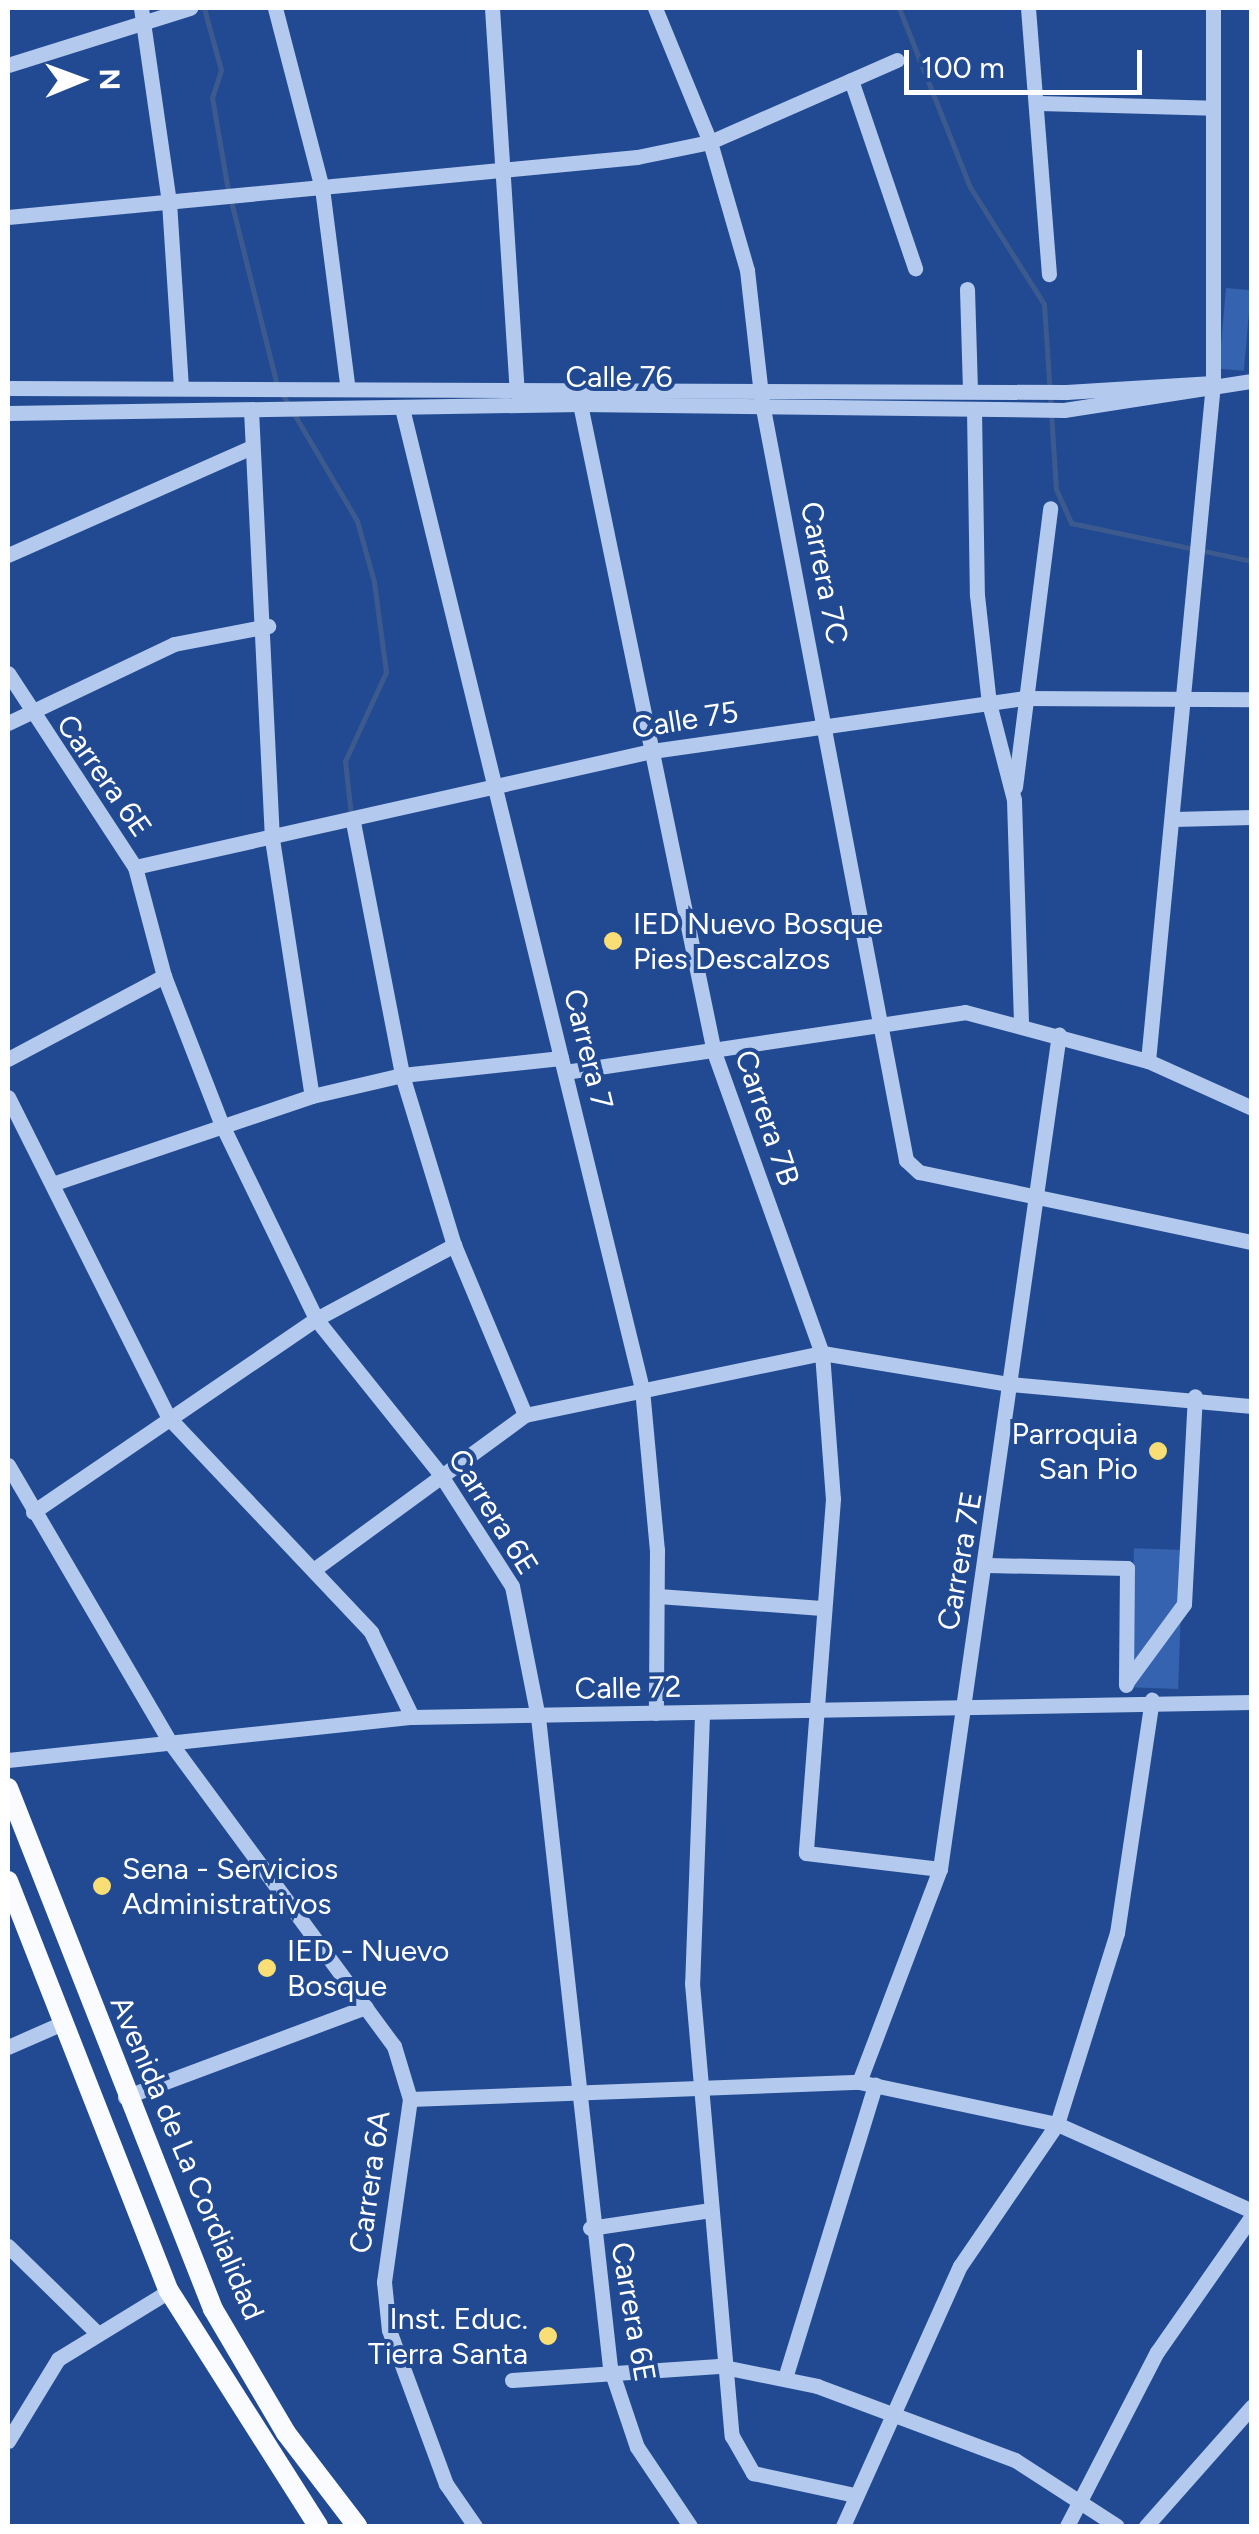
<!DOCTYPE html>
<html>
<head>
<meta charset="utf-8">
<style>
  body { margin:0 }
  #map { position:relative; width:1259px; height:2534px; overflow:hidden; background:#214a92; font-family:Figtree,sans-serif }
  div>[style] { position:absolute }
  .green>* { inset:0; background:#3563af; transform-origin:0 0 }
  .stream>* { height:5px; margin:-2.5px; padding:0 2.5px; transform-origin:2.5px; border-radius:2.5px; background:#3c5a8e }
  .minor>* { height:15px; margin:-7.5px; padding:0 7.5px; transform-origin:7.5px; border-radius:7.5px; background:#b3c9ed }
  .major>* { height:20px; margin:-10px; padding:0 10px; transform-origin:10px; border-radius:10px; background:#f9fbff }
  .dots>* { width:28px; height:28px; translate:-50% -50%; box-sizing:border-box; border:5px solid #214a92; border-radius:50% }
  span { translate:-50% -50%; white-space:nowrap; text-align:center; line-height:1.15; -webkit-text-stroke:8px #214a92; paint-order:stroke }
  .street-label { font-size:30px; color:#fff }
  .poi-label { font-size:30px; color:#fff }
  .left { translate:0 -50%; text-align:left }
  .right { translate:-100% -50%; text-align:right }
  .frame { position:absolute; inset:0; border:10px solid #fff; pointer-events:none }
  .north { position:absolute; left:30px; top:30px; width:100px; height:100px; -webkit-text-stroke:8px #214a92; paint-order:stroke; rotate:89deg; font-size:28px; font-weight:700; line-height:40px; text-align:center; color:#fff }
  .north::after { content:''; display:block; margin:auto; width:35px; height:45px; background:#fff; clip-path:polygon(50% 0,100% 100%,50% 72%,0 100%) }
  .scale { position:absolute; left:904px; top:50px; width:238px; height:45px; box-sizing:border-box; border:5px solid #fff; border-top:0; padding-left:12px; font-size:30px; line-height:35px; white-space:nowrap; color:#fff; -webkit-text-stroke:8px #214a92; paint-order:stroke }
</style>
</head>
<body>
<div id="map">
  <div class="green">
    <div style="left:1226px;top:288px;width:25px;height:81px;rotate:5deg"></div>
    <div style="left:1183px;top:1550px;width:139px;height:49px;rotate:92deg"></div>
  </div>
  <div class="stream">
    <div style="left:204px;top:8px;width:64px;rotate:74.7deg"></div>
    <div style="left:221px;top:70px;width:28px;rotate:108deg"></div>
    <div style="left:212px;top:97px;width:89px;rotate:80.3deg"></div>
    <div style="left:227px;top:185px;width:206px;rotate:76deg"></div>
    <div style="left:277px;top:385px;width:158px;rotate:59.5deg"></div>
    <div style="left:357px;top:521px;width:63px;rotate:74.4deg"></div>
    <div style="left:374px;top:582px;width:91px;rotate:82.4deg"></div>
    <div style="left:386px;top:672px;width:98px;rotate:114.7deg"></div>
    <div style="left:345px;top:761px;width:54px;rotate:83.7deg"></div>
    <div style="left:899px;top:8px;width:193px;rotate:68.4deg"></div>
    <div style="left:970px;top:187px;width:138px;rotate:57.7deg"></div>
    <div style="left:1044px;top:304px;width:185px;rotate:86.3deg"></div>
    <div style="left:1056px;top:489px;width:37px;rotate:66deg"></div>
    <div style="left:1071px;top:523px;width:185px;rotate:11.9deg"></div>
  </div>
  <div class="minor">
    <div style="left:141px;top:8px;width:196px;rotate:81.8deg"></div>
    <div style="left:169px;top:202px;width:185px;rotate:86.3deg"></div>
    <div style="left:275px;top:8px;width:186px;rotate:75.4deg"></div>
    <div style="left:322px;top:188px;width:198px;rotate:82.7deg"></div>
    <div style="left:492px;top:8px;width:386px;rotate:86.3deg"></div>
    <div style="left:655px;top:8px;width:145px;rotate:67.7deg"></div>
    <div style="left:710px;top:142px;width:133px;rotate:73.9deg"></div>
    <div style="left:747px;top:270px;width:134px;rotate:83.6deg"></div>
    <div style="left:762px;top:403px;width:771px;rotate:79.23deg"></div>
    <div style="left:906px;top:1160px;width:18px;rotate:43deg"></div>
    <div style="left:919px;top:1172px;width:340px;rotate:11.9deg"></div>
    <div style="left:1028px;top:8px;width:267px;rotate:85.5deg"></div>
    <div style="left:8px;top:65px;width:191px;rotate:-17.4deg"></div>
    <div style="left:851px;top:80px;width:199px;rotate:71.2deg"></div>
    <div style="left:1039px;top:103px;width:174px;rotate:1.6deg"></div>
    <div style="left:8px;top:217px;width:632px;rotate:-5.45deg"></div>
    <div style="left:637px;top:157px;width:75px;rotate:-11.6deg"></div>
    <div style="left:710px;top:142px;width:204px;rotate:-23.7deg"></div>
    <div style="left:967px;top:289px;width:102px;rotate:88.3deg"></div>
    <div style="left:8px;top:388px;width:1058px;rotate:0.22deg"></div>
    <div style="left:1066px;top:392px;width:147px;rotate:-3.5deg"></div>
    <div style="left:580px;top:404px;width:662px;rotate:78.32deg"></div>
    <div style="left:714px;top:1052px;width:320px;rotate:70.3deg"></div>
    <div style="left:822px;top:1353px;width:146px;rotate:85.7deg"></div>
    <div style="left:833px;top:1499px;width:355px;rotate:94.4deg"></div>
    <div style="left:806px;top:1853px;width:135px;rotate:6.8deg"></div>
    <div style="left:402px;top:408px;width:1010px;rotate:76.25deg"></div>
    <div style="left:642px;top:1389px;width:162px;rotate:84.7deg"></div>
    <div style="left:657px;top:1550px;width:163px;rotate:90.4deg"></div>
    <div style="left:251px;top:410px;width:430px;rotate:87.2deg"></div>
    <div style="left:272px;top:839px;width:260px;rotate:81.2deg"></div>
    <div style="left:974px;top:410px;width:185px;rotate:89.1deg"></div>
    <div style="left:977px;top:595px;width:109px;rotate:83.7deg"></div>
    <div style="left:989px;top:703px;width:100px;rotate:75.5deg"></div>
    <div style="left:1014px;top:800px;width:222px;rotate:88.2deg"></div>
    <div style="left:8px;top:413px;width:572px;rotate:-0.9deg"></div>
    <div style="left:580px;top:404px;width:484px;rotate:0.7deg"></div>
    <div style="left:1064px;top:410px;width:190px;rotate:-8.8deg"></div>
    <div style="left:8px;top:555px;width:267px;rotate:-23.9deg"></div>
    <div style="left:8px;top:673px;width:232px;rotate:56.8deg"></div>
    <div style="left:135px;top:867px;width:113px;rotate:75.1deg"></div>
    <div style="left:164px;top:976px;width:158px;rotate:68.8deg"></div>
    <div style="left:221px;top:1123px;width:218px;rotate:64.1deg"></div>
    <div style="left:316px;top:1319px;width:198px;rotate:51.3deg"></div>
    <div style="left:440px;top:1474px;width:133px;rotate:57.3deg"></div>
    <div style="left:512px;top:1586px;width:134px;rotate:78.8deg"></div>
    <div style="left:538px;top:1717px;width:654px;rotate:83.68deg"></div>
    <div style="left:610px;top:2367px;width:84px;rotate:71.4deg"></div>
    <div style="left:637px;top:2447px;width:95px;rotate:56.1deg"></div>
    <div style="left:8px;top:723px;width:184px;rotate:-25.4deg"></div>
    <div style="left:174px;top:644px;width:96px;rotate:-10.8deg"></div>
    <div style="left:1015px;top:787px;width:281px;rotate:-82.8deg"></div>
    <div style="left:1173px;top:819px;width:79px;rotate:-1.5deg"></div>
    <div style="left:353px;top:822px;width:258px;rotate:79deg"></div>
    <div style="left:402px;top:1075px;width:178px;rotate:73deg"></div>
    <div style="left:454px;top:1245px;width:184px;rotate:67.3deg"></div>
    <div style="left:135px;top:867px;width:530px;rotate:-12.65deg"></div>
    <div style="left:652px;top:751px;width:375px;rotate:-8.1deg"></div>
    <div style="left:1023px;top:698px;width:229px;rotate:0.3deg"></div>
    <div style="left:8px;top:1059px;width:177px;rotate:-28deg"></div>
    <div style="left:1148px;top:1061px;width:681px;rotate:-84.52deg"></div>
    <div style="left:1213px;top:383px;width:375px;rotate:-90deg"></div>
    <div style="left:565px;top:1072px;width:404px;rotate:-8.5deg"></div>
    <div style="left:965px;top:1012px;width:189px;rotate:15deg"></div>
    <div style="left:1148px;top:1061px;width:114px;rotate:24.3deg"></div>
    <div style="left:8px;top:1097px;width:358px;rotate:63.4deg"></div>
    <div style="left:168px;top:1417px;width:296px;rotate:46.6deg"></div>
    <div style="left:371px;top:1632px;width:94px;rotate:64.2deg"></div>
    <div style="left:55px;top:1183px;width:271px;rotate:-18.7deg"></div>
    <div style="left:312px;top:1096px;width:92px;rotate:-13.1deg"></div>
    <div style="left:402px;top:1075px;width:160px;rotate:-6.1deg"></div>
    <div style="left:8px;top:1465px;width:320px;rotate:59.7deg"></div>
    <div style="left:169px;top:1741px;width:379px;rotate:53.6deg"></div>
    <div style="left:394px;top:2046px;width:55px;rotate:73.2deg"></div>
    <div style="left:410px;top:2099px;width:185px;rotate:98.1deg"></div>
    <div style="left:384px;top:2282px;width:48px;rotate:84.1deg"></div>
    <div style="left:389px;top:2330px;width:164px;rotate:69.7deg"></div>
    <div style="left:446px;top:2484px;width:51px;rotate:55.4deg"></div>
    <div style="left:33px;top:1512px;width:343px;rotate:-34.3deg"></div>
    <div style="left:316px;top:1319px;width:157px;rotate:-28.2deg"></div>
    <div style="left:987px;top:1565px;width:140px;rotate:1.2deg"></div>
    <div style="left:1127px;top:1568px;width:117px;rotate:90.5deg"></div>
    <div style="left:316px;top:1568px;width:259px;rotate:-36.2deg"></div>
    <div style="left:525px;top:1415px;width:303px;rotate:-11.8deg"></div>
    <div style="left:822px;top:1353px;width:190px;rotate:9.4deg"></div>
    <div style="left:1009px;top:1384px;width:244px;rotate:5.2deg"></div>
    <div style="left:658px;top:1596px;width:164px;rotate:4.2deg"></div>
    <div style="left:1126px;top:1683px;width:98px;rotate:-53.7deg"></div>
    <div style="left:1184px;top:1604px;width:208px;rotate:-87deg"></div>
    <div style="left:702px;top:1715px;width:268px;rotate:92.1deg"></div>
    <div style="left:692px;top:1983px;width:455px;rotate:85deg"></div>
    <div style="left:732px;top:2436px;width:43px;rotate:60.4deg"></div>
    <div style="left:753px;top:2473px;width:104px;rotate:12.2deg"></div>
    <div style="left:8px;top:1760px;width:406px;rotate:-6.1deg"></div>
    <div style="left:412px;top:1717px;width:840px;rotate:-1.02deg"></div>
    <div style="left:8px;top:2047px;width:55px;rotate:-23.7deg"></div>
    <div style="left:859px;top:2082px;width:228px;rotate:-69.2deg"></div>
    <div style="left:940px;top:1869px;width:843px;rotate:-81.89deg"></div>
    <div style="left:125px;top:2097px;width:257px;rotate:-20.5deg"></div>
    <div style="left:410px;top:2099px;width:449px;rotate:-2.2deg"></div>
    <div style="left:859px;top:2082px;width:202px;rotate:12deg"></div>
    <div style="left:1057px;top:2124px;width:214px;rotate:24deg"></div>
    <div style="left:590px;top:2228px;width:122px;rotate:-8.5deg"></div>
    <div style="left:8px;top:2246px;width:120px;rotate:44.3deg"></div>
    <div style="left:785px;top:2378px;width:307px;rotate:-72.9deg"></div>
    <div style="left:512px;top:2380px;width:207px;rotate:-3.9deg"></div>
    <div style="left:719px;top:2366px;width:100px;rotate:11.5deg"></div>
    <div style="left:817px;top:2386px;width:211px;rotate:20.5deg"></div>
    <div style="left:1015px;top:2460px;width:121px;rotate:32.9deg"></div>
    <div style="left:8px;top:2441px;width:96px;rotate:-58.6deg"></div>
    <div style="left:58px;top:2359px;width:130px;rotate:-31.5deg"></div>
    <div style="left:843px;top:2526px;width:285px;rotate:-65.8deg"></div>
    <div style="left:960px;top:2266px;width:172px;rotate:-55.7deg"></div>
    <div style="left:1057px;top:2124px;width:200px;rotate:-72.6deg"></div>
    <div style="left:1117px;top:1933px;width:236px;rotate:-81.5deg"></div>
    <div style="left:1067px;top:2526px;width:196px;rotate:-62.7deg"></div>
    <div style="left:1157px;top:2352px;width:166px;rotate:-55.1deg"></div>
    <div style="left:1146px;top:2526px;width:160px;rotate:-48.5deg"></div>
  </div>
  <div class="major">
    <div style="left:8px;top:1788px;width:560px;rotate:68.52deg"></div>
    <div style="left:213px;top:2309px;width:144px;rotate:59.5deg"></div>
    <div style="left:286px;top:2433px;width:117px;rotate:52.6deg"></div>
    <div style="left:8px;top:1881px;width:440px;rotate:68.6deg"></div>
    <div style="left:169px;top:2291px;width:278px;rotate:57.6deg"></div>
  </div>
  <div class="dots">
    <div style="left:613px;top:941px;background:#f9dd75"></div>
    <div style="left:1158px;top:1451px;background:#f9dd75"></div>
    <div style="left:102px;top:1886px;background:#f9dd75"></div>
    <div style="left:267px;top:1968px;background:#f9dd75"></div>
    <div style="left:548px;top:2336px;background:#f9dd75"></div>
  </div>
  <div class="street-label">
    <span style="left:619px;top:377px">Calle 76</span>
    <span style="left:824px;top:573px;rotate:79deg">Carrera 7C</span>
    <span style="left:685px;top:720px;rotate:-9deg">Calle 75</span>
    <span style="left:104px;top:776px;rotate:55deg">Carrera 6E</span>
    <span style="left:588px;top:1049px;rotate:76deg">Carrera 7</span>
    <span style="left:767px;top:1118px;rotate:71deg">Carrera 7B</span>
    <span style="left:493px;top:1512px;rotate:58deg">Carrera 6E</span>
    <span style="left:960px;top:1561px;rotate:-80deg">Carrera 7E</span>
    <span style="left:628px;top:1688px;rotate:-1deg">Calle 72</span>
    <span style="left:187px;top:2158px;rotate:67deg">Avenida de La Cordialidad</span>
    <span style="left:370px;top:2182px;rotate:-82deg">Carrera 6A</span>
    <span style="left:633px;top:2312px;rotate:80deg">Carrera 6E</span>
  </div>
  <div class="poi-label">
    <span class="left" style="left:633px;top:941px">IED Nuevo Bosque<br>Pies Descalzos</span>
    <span class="right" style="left:1138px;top:1451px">Parroquia<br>San Pio</span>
    <span class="left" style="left:122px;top:1886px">Sena - Servicios<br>Administrativos</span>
    <span class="left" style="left:287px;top:1968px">IED - Nuevo<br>Bosque</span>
    <span class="right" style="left:528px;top:2336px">Inst. Educ.<br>Tierra Santa</span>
  </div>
  <div class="frame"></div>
  <div class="north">N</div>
  <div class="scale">100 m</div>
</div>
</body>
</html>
